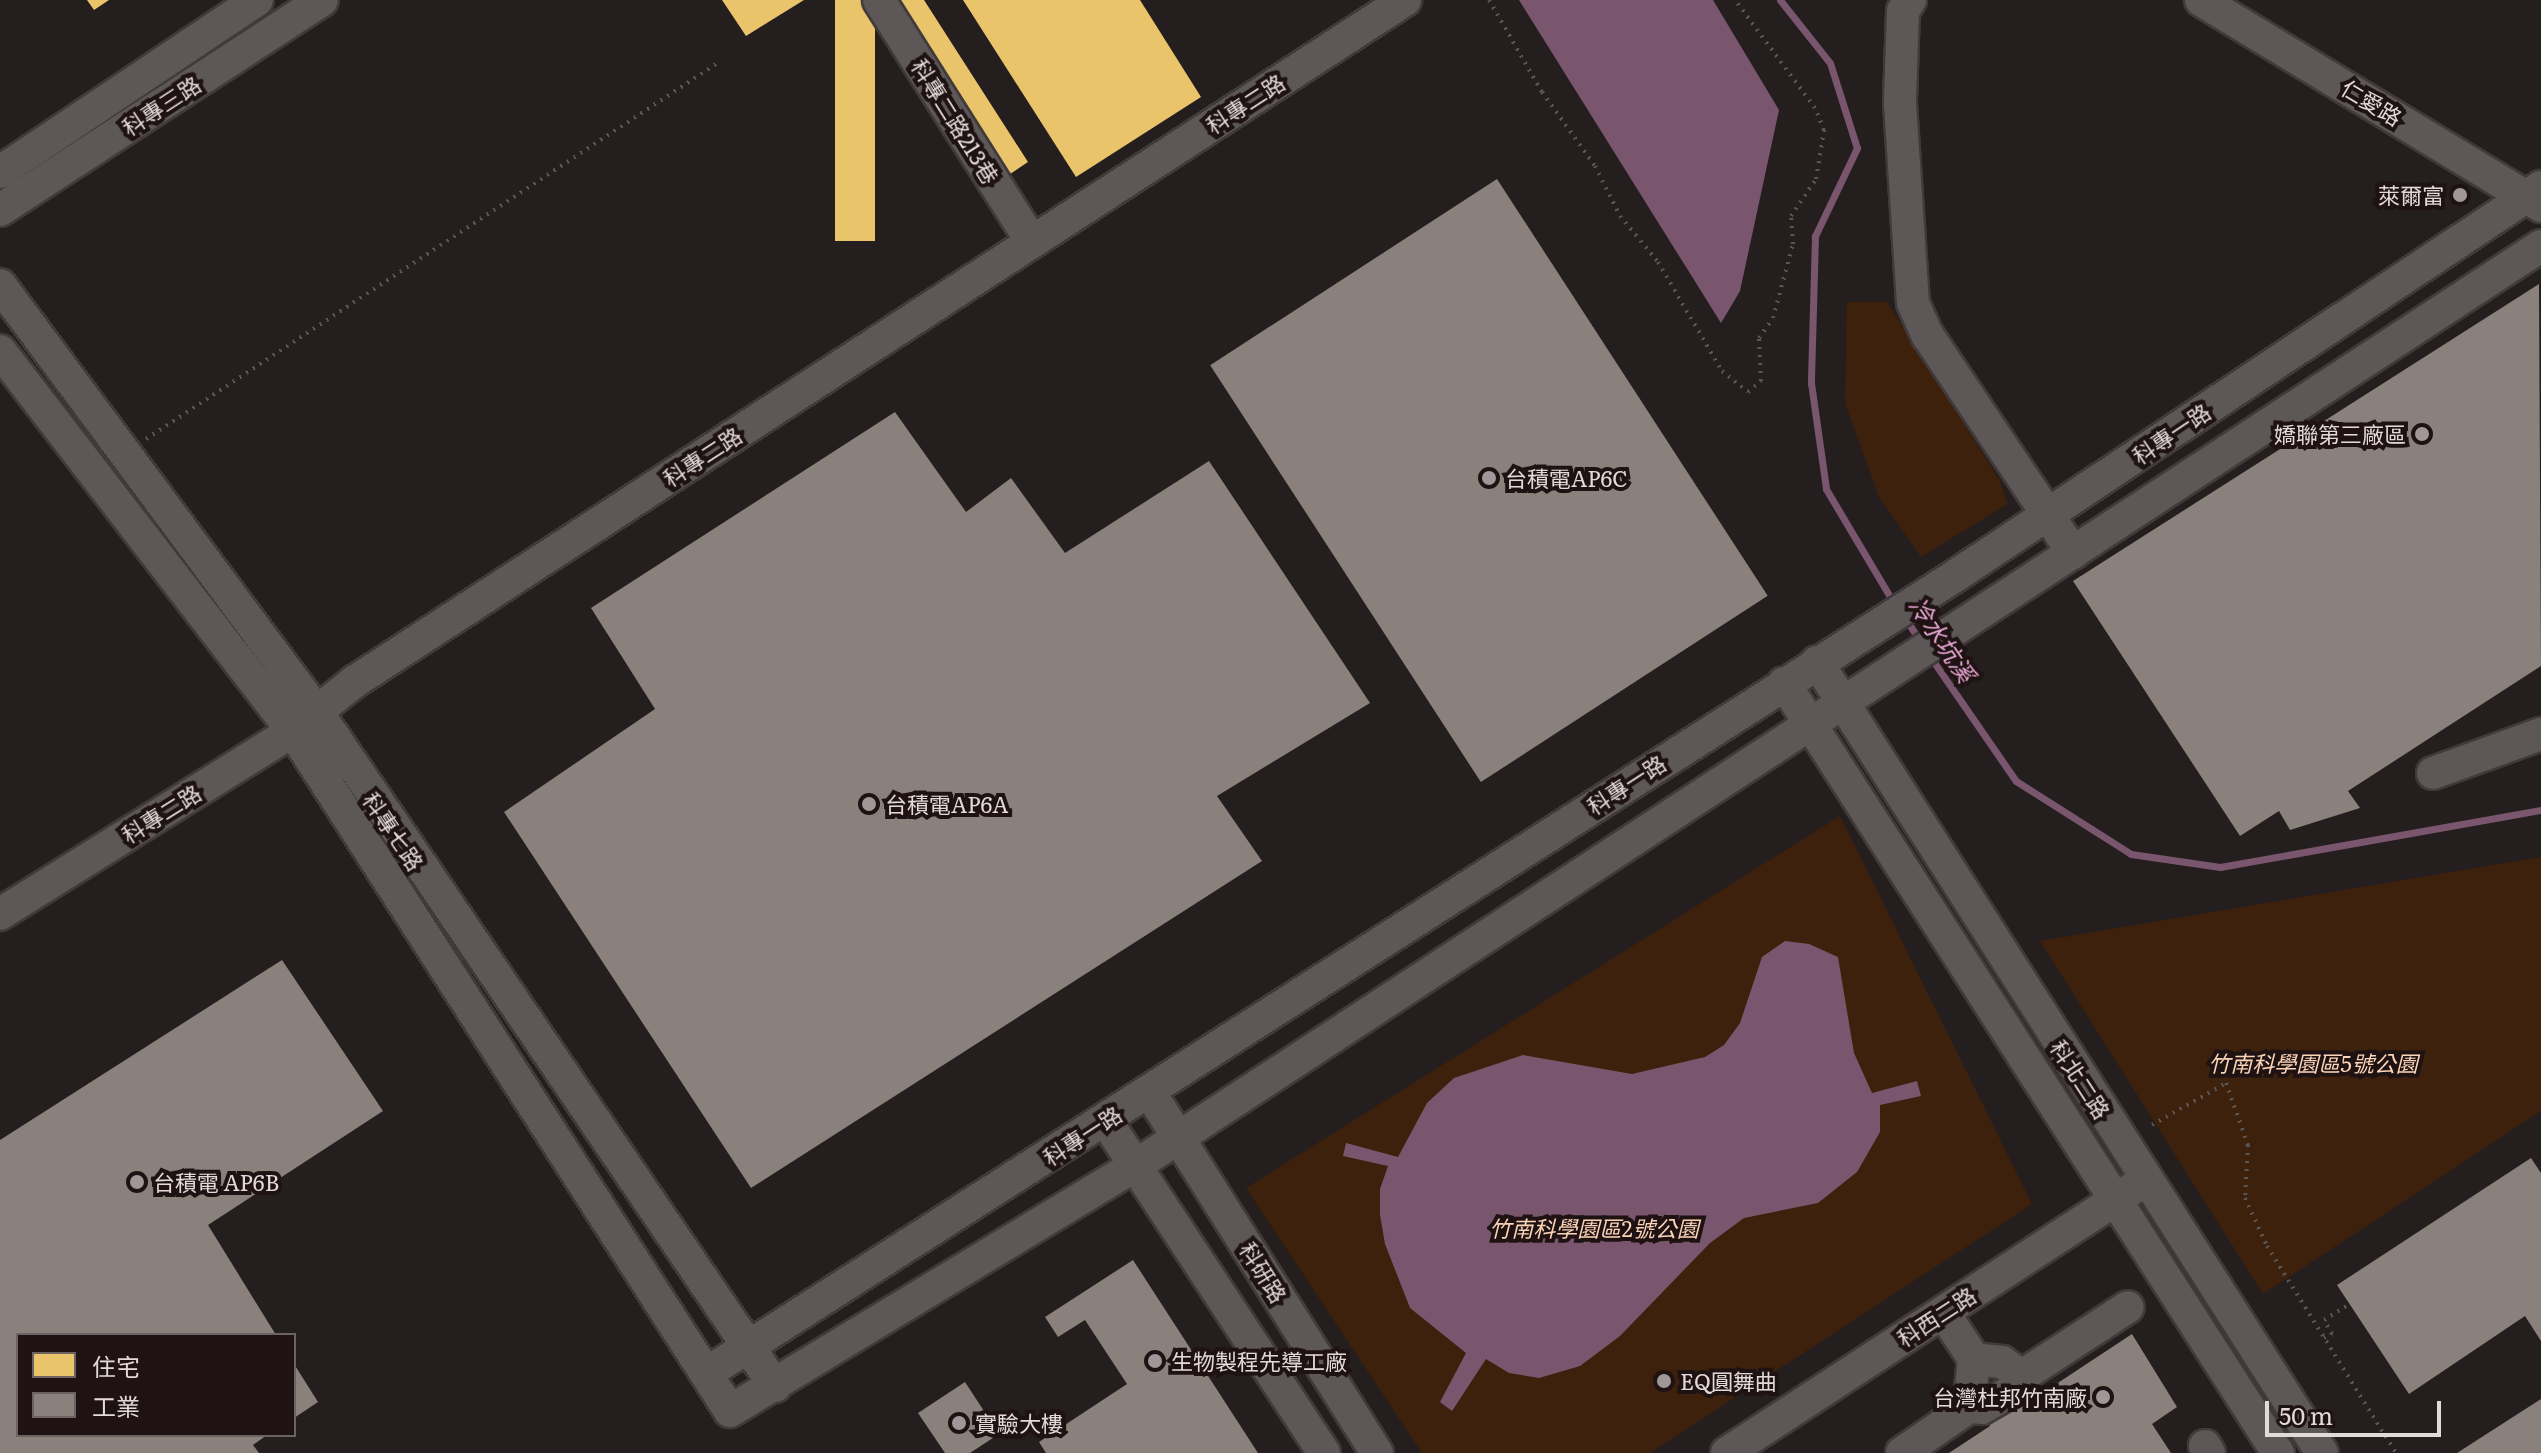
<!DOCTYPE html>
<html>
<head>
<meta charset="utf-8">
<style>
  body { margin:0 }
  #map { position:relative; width:2541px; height:1453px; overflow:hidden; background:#251e1e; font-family:Literata,"Noto Sans TC",serif }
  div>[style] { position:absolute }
  .green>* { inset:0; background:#3d210d }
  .water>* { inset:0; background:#7a556e }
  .homes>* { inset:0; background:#e9c46a; transform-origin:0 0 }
  .industry>* { inset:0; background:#8a817c; transform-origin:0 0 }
  .stream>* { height:7px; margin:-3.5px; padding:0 3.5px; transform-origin:3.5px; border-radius:3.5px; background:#7a556e }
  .path>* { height:4px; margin-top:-2px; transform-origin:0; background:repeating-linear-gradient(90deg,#5b5656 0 2px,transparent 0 8px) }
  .roads { filter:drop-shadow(2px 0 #413a3a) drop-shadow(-2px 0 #413a3a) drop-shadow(0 2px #413a3a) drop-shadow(0 -2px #413a3a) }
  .minor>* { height:32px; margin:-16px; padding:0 16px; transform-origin:16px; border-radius:16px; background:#5d5758 }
  .dots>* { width:22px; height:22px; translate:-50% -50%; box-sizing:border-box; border:4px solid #1e1212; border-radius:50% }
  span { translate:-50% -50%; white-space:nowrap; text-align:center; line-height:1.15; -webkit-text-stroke:8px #1e1212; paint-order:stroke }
  .street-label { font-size:22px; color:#e3d9d9 }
  .poi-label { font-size:22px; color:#e3d9d9 }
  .right { translate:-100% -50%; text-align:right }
  .left { translate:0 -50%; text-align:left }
  .park-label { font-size:22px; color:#fbd3b7; font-style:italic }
  .water-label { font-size:24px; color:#eaa8d6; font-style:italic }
  .legend { position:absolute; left:16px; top:1333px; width:280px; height:104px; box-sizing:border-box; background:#1e1212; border:2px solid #6d6262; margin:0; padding:10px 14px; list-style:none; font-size:24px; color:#e3d9d9 }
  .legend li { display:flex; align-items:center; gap:16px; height:40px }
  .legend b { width:40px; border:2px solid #6d6262 }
  .scale { position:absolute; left:2265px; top:1401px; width:176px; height:36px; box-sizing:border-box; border:4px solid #e3d9d9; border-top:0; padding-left:10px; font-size:24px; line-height:28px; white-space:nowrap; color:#e3d9d9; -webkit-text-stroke:6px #1e1212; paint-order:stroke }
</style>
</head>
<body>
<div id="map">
  <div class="green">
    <div style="clip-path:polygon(1847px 302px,1887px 302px,1999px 479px,2008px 504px,1921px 557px,1879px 497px,1845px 403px)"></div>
    <div style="clip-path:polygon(1840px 816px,2032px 1204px,1650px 1453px,1422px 1453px,1246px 1188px)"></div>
    <div style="clip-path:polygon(2541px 857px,2541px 1111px,2263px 1294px,2040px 941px)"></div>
  </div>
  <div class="water">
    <div style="clip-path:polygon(1519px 0,1713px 0,1779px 110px,1740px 291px,1721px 323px)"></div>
    <div style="clip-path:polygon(1785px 941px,1809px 944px,1838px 957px,1854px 1053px,1872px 1093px,1917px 1081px,1921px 1096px,1880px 1105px,1880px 1132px,1857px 1172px,1818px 1203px,1744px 1218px,1710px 1243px,1620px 1336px,1580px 1366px,1539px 1378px,1509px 1373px,1486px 1359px,1452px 1411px,1440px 1402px,1466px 1353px,1410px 1308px,1385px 1244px,1380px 1215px,1380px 1189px,1388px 1166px,1343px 1156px,1346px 1143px,1398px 1157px,1427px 1103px,1454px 1078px,1523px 1055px,1632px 1074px,1705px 1057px,1724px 1045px,1740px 1023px,1762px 957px)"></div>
  </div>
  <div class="homes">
    <div style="clip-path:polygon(87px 0,109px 0,94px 10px)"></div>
    <div style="clip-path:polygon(722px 0,804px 0,746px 36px)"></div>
    <div style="left:835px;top:0;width:40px;height:241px"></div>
    <div style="clip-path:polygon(884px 0,924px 0,1028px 162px,998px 182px)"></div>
    <div style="clip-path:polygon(963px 0,1140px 0,1201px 97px,1076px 177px)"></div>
  </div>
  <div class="industry">
    <div style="left:1497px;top:179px;width:497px;height:342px;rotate:57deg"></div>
    <div style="clip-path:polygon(2539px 284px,2541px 666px,2348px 791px,2360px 808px,2290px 830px,2279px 811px,2240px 836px,2073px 581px)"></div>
    <div style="clip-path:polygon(895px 412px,966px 512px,1011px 478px,1065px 553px,1209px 461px,1370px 703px,1217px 796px,1262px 861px,751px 1188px,504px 812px,655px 709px,591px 608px)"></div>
    <div style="clip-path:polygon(282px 960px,383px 1111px,208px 1225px,276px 1335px,18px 1335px,18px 1435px,267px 1435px,253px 1445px,259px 1453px,0 1453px,0 1140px)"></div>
    <div style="clip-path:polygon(2531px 1158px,2541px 1173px,2541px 1341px,2525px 1316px,2409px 1394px,2337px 1285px)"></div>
    <div style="clip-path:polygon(1133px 1260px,1258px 1453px,1046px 1453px,1039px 1442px,1127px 1384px,1085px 1320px,1058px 1337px,1045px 1317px)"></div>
    <div style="clip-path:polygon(2132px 1334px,2177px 1407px,2152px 1424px,2171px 1453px,1949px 1453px,1990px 1426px,1983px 1414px,2018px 1391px,2026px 1404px)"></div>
    <div style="clip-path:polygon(294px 1364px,318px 1402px,294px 1418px)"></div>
    <div style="clip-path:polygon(965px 1382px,999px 1434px,970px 1453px,945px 1453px,918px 1413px)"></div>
    <div style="clip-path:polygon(2541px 1399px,2541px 1453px,2457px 1453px)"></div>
  </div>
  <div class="stream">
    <div style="left:1780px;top:0;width:80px;rotate:51.6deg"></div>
    <div style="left:1830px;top:63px;width:89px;rotate:72.4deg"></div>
    <div style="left:1857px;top:148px;width:98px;rotate:115.5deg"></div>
    <div style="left:1815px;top:236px;width:147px;rotate:91.6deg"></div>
    <div style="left:1811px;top:383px;width:107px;rotate:81.9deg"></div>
    <div style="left:1826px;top:489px;width:135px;rotate:59.3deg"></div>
    <div style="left:1905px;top:618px;width:27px;rotate:57deg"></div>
    <div style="left:1929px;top:655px;width:153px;rotate:55.4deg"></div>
    <div style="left:2016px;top:781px;width:136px;rotate:32.4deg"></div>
    <div style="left:2131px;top:854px;width:90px;rotate:8.3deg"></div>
    <div style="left:2220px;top:867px;width:326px;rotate:-10.1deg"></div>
  </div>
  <div class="path">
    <div style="left:1489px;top:0;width:106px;rotate:60.1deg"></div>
    <div style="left:1542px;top:92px;width:91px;rotate:54.4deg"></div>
    <div style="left:1595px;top:166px;width:56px;rotate:63.4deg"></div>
    <div style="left:1620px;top:216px;width:60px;rotate:50.4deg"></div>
    <div style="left:1658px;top:262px;width:126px;rotate:59.6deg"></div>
    <div style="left:1722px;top:371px;width:33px;rotate:39deg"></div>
    <div style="left:1748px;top:392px;width:17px;rotate:-40deg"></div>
    <div style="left:1761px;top:381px;width:43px;rotate:-92.7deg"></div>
    <div style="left:1759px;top:338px;width:24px;rotate:-55deg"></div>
    <div style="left:1773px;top:318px;width:77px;rotate:-74.9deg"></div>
    <div style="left:1793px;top:244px;width:28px;rotate:-94deg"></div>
    <div style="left:1791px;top:216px;width:45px;rotate:-56deg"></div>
    <div style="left:1816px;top:179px;width:50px;rotate:-80.7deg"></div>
    <div style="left:1824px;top:130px;width:24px;rotate:-112deg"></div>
    <div style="left:1815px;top:108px;width:134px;rotate:-126.5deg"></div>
    <div style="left:146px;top:439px;width:686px;rotate:-33.34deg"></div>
    <div style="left:2152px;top:1125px;width:85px;rotate:-29.6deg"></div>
    <div style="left:2226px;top:1083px;width:66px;rotate:70.5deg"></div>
    <div style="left:2248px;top:1145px;width:53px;rotate:93.2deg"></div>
    <div style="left:2245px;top:1198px;width:53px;rotate:65.4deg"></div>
    <div style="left:2267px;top:1246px;width:244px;rotate:58.1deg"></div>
    <div style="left:2324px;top:1338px;width:9px;rotate:-27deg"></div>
    <div style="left:2332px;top:1334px;width:16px;rotate:-120deg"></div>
    <div style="left:2324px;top:1320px;width:31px;rotate:-32deg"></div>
  </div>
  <div class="roads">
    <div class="minor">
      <div style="left:879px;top:0;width:286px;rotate:57.7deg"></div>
      <div style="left:1910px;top:0;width:13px;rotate:122deg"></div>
      <div style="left:1903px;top:11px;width:92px;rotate:91.9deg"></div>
      <div style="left:1900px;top:103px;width:200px;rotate:86.3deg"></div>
      <div style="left:1913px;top:303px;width:36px;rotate:66deg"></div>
      <div style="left:1928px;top:336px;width:261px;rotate:56.2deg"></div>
      <div style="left:2201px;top:0;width:398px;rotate:31.2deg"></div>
      <div style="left:0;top:172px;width:309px;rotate:-33.8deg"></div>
      <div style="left:0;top:210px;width:384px;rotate:-33.1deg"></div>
      <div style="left:0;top:285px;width:532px;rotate:53.41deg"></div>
      <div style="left:317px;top:712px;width:815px;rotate:55.8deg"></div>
      <div style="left:0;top:351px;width:480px;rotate:52.4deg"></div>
      <div style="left:293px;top:731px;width:808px;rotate:57.27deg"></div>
      <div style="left:730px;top:1411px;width:473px;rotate:-31.2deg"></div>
      <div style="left:1135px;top:1166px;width:1680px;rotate:-33.2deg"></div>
      <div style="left:1817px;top:662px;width:938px;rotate:57.44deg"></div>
      <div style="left:1784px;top:683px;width:915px;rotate:57.32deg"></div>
      <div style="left:2433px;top:773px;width:115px;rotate:-19.9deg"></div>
      <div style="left:0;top:914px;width:345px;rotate:-32deg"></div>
      <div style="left:293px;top:731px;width:78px;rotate:-38.8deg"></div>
      <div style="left:354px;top:682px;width:1253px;rotate:-32.98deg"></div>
      <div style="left:1149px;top:1091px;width:428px;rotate:57.8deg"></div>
      <div style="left:1106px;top:1121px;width:397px;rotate:56.7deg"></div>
      <div style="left:1943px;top:1312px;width:56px;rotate:56.6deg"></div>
      <div style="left:1974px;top:1359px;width:48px;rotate:95.9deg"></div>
      <div style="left:1969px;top:1407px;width:13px;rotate:4deg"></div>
      <div style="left:1982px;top:1408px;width:39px;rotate:-30deg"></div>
      <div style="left:2016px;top:1388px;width:13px;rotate:-63deg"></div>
      <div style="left:2022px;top:1376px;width:24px;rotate:-145deg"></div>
      <div style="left:2002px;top:1362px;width:28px;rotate:-174deg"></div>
      <div style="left:707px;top:1373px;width:1477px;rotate:-32.56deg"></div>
      <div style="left:1952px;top:578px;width:707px;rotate:-33.58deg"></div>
      <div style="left:2022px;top:1376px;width:126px;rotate:-33.1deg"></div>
      <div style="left:2205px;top:1446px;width:8px;rotate:60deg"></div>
      <div style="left:1727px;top:1453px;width:485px;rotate:-33.1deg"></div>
      <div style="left:1902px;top:1453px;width:81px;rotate:-34.5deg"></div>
    </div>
  </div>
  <div class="dots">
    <div style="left:2460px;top:195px;background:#a09898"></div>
    <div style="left:2422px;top:434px;background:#a09898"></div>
    <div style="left:1489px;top:478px;background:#a09898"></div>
    <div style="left:869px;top:804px;background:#a09898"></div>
    <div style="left:137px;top:1182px;background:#a09898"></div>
    <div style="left:1155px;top:1361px;background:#a09898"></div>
    <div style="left:1664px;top:1381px;background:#a09898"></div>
    <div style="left:2103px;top:1397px;background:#a09898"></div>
    <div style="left:959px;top:1423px;background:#a09898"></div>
  </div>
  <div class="street-label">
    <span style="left:2372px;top:102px;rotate:31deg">仁愛路</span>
    <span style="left:1245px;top:103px;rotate:-33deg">科專二路</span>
    <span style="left:161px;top:105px;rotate:-33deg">科專三路</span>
    <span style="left:956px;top:121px;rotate:58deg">科專二路213巷</span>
    <span style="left:2171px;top:433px;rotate:-34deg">科專一路</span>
    <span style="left:702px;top:456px;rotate:-33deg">科專二路</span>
    <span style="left:1626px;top:784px;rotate:-33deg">科專一路</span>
    <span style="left:161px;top:813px;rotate:-32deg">科專二路</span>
    <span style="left:394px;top:831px;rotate:56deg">科專七路</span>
    <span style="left:2081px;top:1079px;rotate:57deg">科北二路</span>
    <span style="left:1082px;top:1135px;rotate:-33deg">科專一路</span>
    <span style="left:1264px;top:1272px;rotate:58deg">科研路</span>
    <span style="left:1936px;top:1316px;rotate:-33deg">科西二路</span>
  </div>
  <div class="poi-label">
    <span class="right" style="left:2444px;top:195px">萊爾富</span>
    <span class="right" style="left:2406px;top:434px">嬌聯第三廠區</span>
    <span class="left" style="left:1505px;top:478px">台積電AP6C</span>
    <span class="left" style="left:885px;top:804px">台積電AP6A</span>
    <span class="left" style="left:153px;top:1182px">台積電 AP6B</span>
    <span class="left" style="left:1171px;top:1361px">生物製程先導工廠</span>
    <span class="left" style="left:1680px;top:1381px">EQ圓舞曲</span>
    <span class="right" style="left:2087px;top:1397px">台灣杜邦竹南廠</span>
    <span class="left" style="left:975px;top:1423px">實驗大樓</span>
  </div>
  <div class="park-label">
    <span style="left:2313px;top:1063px">竹南科學園區5號公園</span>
    <span style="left:1594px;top:1228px">竹南科學園區2號公園</span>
  </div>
  <div class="water-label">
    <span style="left:1943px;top:639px;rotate:56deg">冷水坑溪</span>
  </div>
  <ul class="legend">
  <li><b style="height:22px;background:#e9c46a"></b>住宅</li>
  <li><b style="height:22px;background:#8a817c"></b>工業</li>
  </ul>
  <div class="scale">50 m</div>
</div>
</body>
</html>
